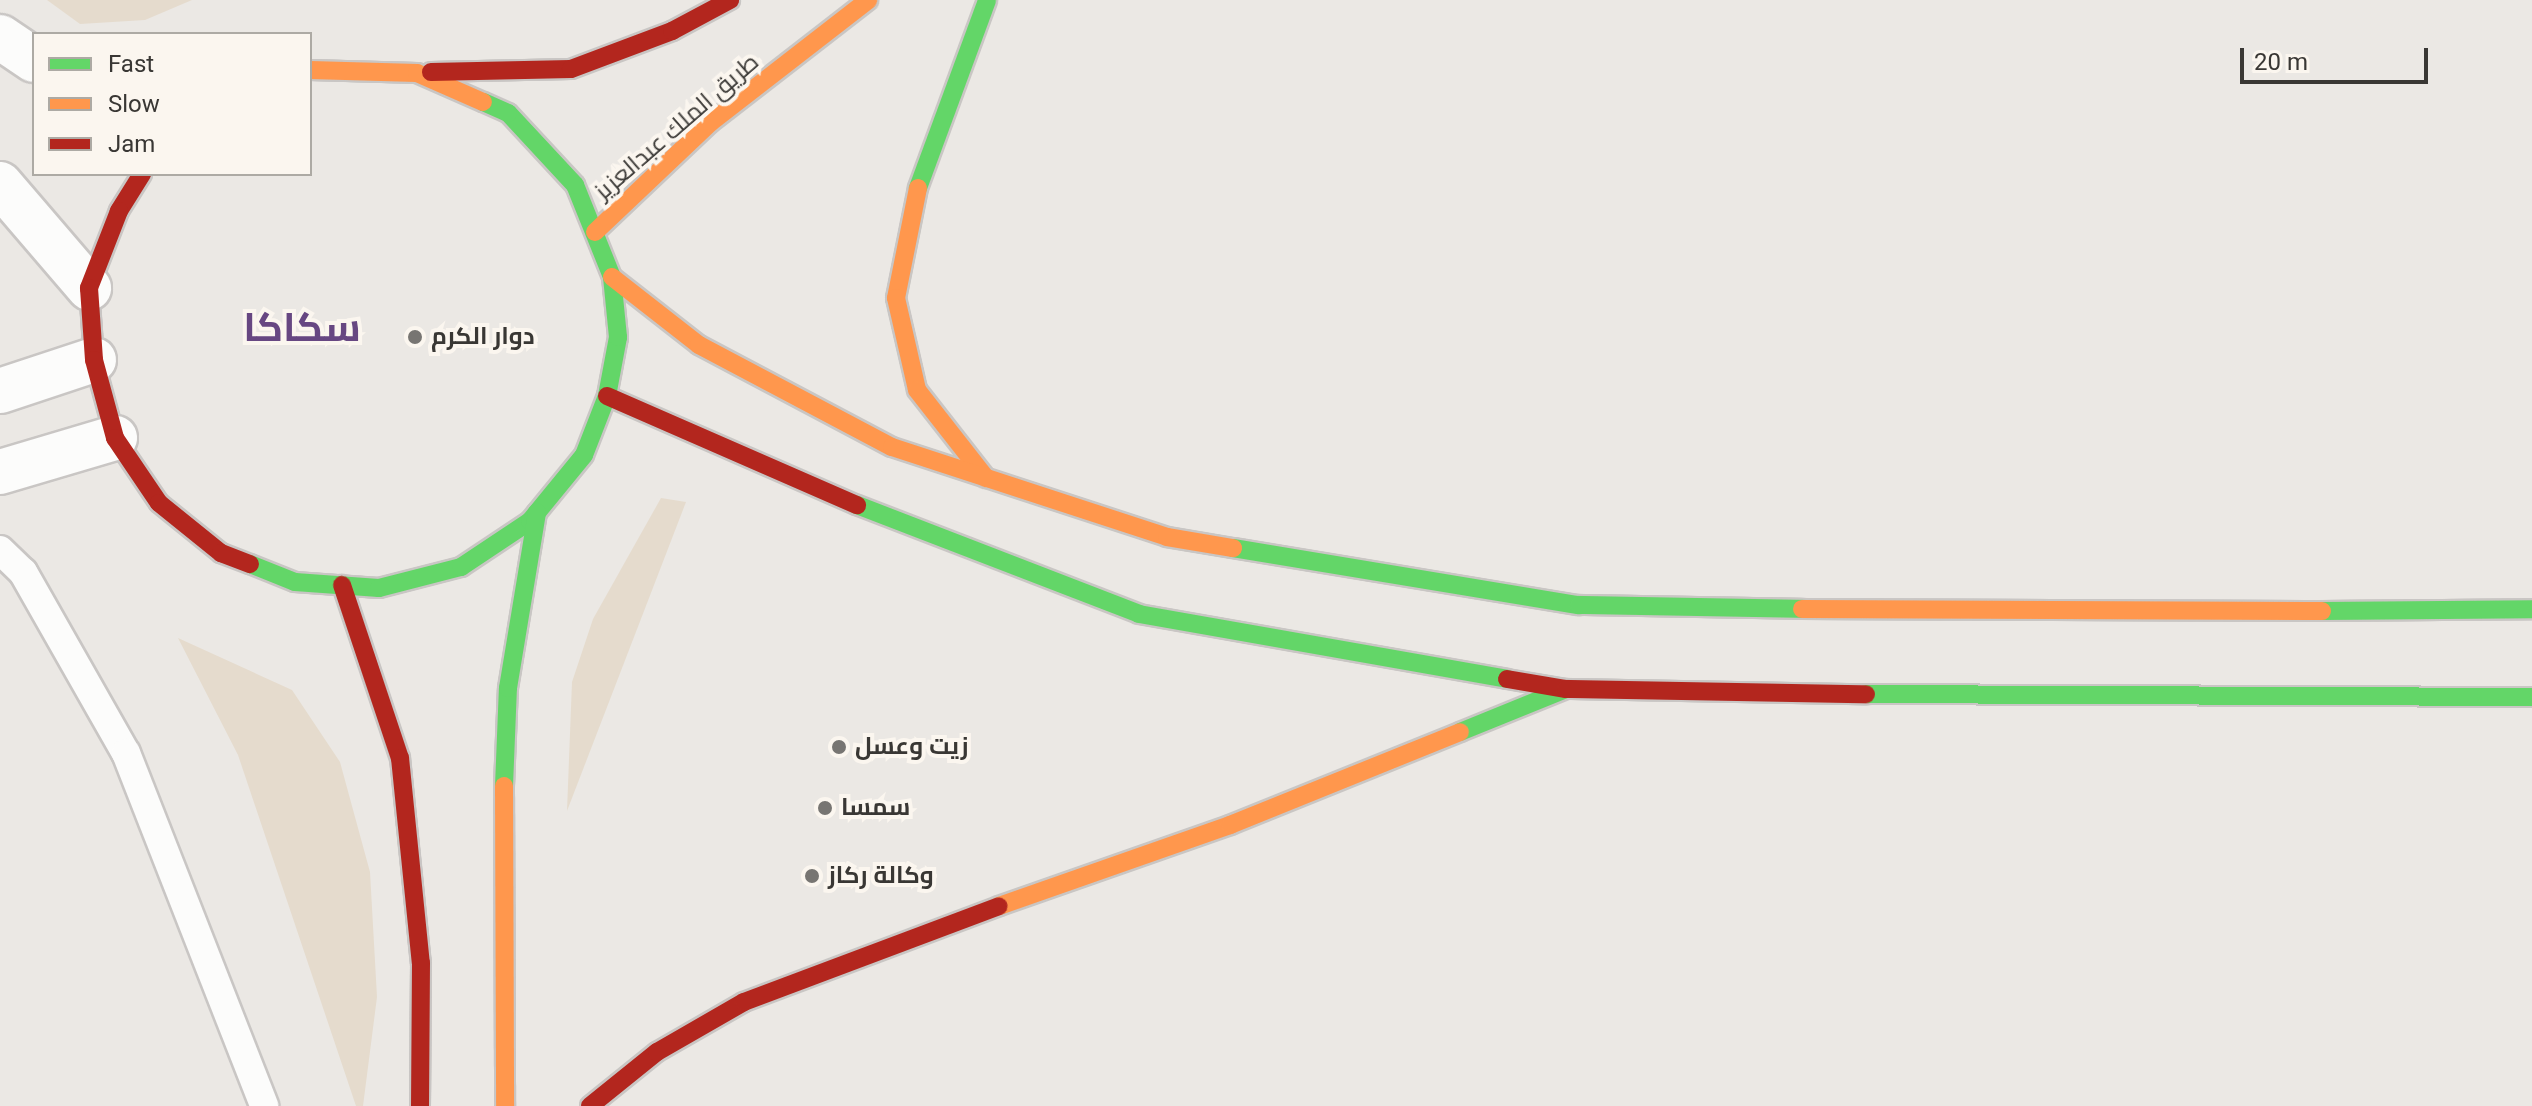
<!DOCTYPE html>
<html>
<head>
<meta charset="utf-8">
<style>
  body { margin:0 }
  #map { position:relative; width:2532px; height:1106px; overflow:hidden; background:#ebe8e4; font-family:Roboto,Cairo,sans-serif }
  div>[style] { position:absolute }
  .green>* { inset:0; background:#e5dbcd }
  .roads { filter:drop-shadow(2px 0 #c9c6c4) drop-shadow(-2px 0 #c9c6c4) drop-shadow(0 2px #c9c6c4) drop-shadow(0 -2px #c9c6c4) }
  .lane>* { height:28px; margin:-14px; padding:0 14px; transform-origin:14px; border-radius:14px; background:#fcfcfb }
  .street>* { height:44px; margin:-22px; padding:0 22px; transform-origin:22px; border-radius:22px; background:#fcfcfb }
  .fast>* { height:18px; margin:-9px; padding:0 9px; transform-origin:9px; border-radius:9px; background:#63d668 }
  .slow>* { height:18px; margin:-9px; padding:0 9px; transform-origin:9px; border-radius:9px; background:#ff974d }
  .jam>* { height:18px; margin:-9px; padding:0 9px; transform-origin:9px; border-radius:9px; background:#b3261e }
  .dots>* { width:22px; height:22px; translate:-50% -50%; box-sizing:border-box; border:4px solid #fbf6ef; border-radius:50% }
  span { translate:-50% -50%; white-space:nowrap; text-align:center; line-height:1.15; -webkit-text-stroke:8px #fbf6ef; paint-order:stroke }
  .street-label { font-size:24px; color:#393734 }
  .poi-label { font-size:24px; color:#393734; font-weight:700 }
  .left { translate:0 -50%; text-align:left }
  .town-label { font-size:40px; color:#674782; font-weight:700 }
  .legend { position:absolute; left:32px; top:32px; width:280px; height:144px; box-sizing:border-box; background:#fbf6ef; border:2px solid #adaaa4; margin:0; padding:10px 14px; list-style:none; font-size:24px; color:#393734 }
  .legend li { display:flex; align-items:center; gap:16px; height:40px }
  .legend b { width:40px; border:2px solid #adaaa4 }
  .scale { position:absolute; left:2240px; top:48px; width:188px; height:36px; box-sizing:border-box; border:4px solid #393734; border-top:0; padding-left:10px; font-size:24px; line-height:28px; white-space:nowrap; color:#393734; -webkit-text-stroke:6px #fbf6ef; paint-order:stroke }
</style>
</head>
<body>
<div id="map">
  <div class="green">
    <div style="clip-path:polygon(47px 0,192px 0,145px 20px,80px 24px)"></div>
    <div style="clip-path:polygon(661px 498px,686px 502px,567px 811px,572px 682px,593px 619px)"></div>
    <div style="clip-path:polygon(178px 638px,292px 690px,340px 762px,370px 872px,377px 997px,363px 1106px,356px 1106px,238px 755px)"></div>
  </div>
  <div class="roads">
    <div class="lane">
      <div style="left:0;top:550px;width:32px;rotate:44deg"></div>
      <div style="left:23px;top:572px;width:208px;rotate:60.4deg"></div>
      <div style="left:126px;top:753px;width:379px;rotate:68.6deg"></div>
    </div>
    <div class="street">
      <div style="left:0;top:37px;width:41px;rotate:34.1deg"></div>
      <div style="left:0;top:184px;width:137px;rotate:49.4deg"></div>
      <div style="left:0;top:391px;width:99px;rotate:-18.3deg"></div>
      <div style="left:0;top:472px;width:120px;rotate:-16.5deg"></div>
    </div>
    <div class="fast">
      <div style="left:918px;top:188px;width:200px;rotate:-69.8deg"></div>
      <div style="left:857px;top:505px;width:302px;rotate:21.1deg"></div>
      <div style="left:1139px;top:614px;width:374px;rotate:10deg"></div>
      <div style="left:1233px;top:548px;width:351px;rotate:9.4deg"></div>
      <div style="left:1579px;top:605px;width:223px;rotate:1deg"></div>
      <div style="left:250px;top:564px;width:48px;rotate:21.8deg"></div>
      <div style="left:295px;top:582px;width:84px;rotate:4.1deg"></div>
      <div style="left:379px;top:588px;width:85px;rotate:-14.4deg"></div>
      <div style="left:461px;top:567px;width:83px;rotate:-33.7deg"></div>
      <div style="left:530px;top:521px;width:85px;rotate:-50.7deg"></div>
      <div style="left:584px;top:455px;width:63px;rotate:-68.7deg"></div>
      <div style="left:607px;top:396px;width:60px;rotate:-79.4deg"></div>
      <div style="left:618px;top:337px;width:60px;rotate:-95.7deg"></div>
      <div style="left:612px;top:277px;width:99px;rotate:-111.9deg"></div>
      <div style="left:575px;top:185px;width:98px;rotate:-132.9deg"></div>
      <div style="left:508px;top:113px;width:27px;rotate:-156deg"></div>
      <div style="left:2322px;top:611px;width:210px;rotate:-0.5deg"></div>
      <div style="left:1866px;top:694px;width:666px;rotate:0.26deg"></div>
      <div style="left:1460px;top:732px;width:114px;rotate:-22.1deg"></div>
      <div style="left:504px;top:786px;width:98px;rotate:-87.7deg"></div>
      <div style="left:508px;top:688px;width:178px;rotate:-80.6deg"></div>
    </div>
    <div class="slow">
      <div style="left:310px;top:70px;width:107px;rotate:1.6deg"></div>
      <div style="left:417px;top:73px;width:72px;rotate:23.7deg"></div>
      <div style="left:918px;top:188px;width:112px;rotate:101.3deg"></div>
      <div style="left:896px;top:298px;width:94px;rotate:77.1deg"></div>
      <div style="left:917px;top:390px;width:112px;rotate:51.9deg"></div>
      <div style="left:595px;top:232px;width:160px;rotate:-43.5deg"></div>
      <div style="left:711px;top:122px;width:199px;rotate:-37.8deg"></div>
      <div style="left:612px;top:277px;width:110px;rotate:38deg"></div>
      <div style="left:699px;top:345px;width:218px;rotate:27.9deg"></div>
      <div style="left:892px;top:447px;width:289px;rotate:18.1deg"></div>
      <div style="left:1167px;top:537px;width:67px;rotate:9.5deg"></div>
      <div style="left:1802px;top:609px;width:520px;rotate:0.22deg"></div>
      <div style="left:504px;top:786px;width:320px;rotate:89.8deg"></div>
      <div style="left:999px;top:906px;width:245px;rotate:-19.3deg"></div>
      <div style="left:1230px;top:825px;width:248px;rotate:-22deg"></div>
    </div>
    <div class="jam">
      <div style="left:431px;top:72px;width:140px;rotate:-1.2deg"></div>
      <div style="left:571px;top:69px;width:108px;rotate:-20.6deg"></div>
      <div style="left:672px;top:31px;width:66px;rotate:-28.1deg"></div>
      <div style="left:142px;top:174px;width:44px;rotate:121.9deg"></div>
      <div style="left:119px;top:211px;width:83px;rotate:111.3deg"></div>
      <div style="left:89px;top:288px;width:72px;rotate:86deg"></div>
      <div style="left:94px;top:360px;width:81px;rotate:74.9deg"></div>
      <div style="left:115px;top:438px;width:78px;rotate:55.9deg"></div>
      <div style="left:159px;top:503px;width:80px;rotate:38.9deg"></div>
      <div style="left:221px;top:553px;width:31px;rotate:21deg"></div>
      <div style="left:607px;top:396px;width:273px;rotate:23.6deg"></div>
      <div style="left:342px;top:585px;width:182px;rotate:71.5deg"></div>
      <div style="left:400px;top:758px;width:206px;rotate:84.2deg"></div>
      <div style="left:421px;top:963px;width:143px;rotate:90.4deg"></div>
      <div style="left:1507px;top:679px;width:60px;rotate:9.6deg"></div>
      <div style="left:1566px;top:689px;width:300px;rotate:1deg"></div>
      <div style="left:590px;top:1106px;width:86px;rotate:-38.9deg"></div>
      <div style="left:657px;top:1052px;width:100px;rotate:-29.9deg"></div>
      <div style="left:744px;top:1002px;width:272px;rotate:-20.6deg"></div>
    </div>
  </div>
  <div class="dots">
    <div style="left:415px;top:337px;background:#777572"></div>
    <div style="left:839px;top:747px;background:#777572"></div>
    <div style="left:825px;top:808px;background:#777572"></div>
    <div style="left:812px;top:876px;background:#777572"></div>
  </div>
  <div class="street-label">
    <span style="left:677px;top:127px;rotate:-41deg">طريق الملك عبدالعزيز</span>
  </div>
  <div class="poi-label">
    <span class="left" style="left:431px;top:337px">دوار الكرم</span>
    <span class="left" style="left:855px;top:747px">زيت وعسل</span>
    <span class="left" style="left:841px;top:808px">سمسا</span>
    <span class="left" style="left:828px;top:876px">وكالة ركاز</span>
  </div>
  <div class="town-label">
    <span style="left:302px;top:328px">سكاكا</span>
  </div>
  <ul class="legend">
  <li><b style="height:10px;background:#63d668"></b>Fast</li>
  <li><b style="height:10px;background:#ff974d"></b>Slow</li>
  <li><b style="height:10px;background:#b3261e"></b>Jam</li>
  </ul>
  <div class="scale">20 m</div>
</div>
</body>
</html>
